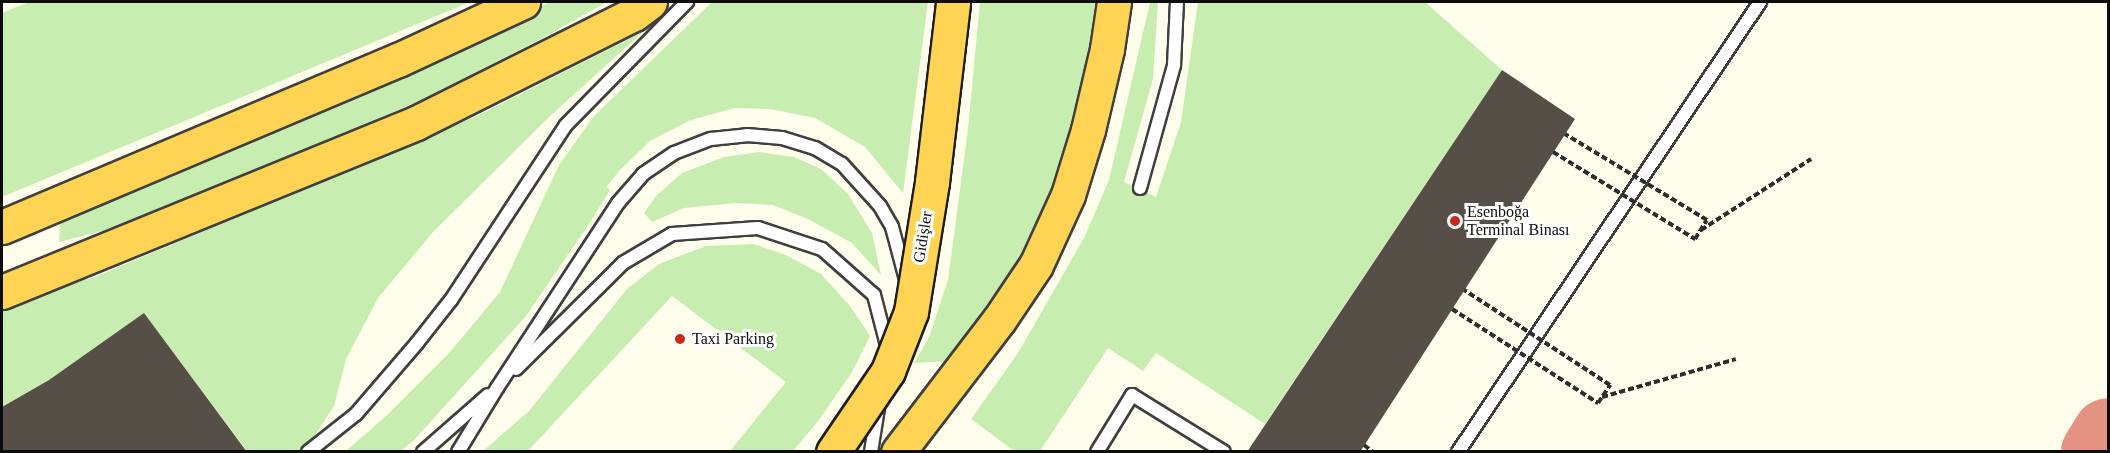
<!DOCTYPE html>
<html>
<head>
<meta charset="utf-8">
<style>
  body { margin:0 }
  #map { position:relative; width:2110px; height:453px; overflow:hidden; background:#fffeec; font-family:"Times New Roman",serif }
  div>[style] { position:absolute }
  .green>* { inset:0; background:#c8edb1 }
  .taxiway>* { height:70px; margin:-35px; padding:0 35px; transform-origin:35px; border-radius:35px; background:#e49382 }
  .building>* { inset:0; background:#564f48 }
  .path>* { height:4px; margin-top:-2px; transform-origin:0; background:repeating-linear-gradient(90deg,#2e2e2e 0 6px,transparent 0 9px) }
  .roads { filter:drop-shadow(2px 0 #3f3f3f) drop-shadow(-2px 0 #3f3f3f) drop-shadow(0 2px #3f3f3f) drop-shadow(0 -2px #3f3f3f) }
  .service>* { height:12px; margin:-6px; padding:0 6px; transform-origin:6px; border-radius:6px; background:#fff }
  .trunk>* { height:33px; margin:-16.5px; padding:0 16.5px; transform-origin:16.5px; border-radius:16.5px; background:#ffd353 }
  .path-bridge>* { height:4px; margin-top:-2px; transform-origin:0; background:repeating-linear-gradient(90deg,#2e2e2e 0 6px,transparent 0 9px) }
  .bridges { filter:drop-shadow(2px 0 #1d1d1d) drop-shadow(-2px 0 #1d1d1d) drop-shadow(0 2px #1d1d1d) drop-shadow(0 -2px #1d1d1d) }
  .trunk-bridge>* { height:33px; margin:-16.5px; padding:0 16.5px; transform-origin:16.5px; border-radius:16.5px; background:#ffd353 }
  .dots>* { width:16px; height:16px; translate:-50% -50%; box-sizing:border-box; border:3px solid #fff; border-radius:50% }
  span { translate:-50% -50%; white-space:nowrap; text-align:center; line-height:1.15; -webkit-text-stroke:6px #fff; paint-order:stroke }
  .poi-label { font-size:16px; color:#0c0c0c }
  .left { translate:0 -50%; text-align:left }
  .street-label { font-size:16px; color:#0c0c0c }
  .frame { position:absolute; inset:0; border:3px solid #0c0c0c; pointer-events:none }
</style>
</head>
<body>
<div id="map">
  <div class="green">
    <div style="clip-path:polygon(29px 2px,470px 2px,2px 197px,2px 13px)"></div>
    <div style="clip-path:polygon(550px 2px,607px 2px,541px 39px,417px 102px,118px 227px,59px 242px,60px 217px,467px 43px)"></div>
    <div style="clip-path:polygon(712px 2px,928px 2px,903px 193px,865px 147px,815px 118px,770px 109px,735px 108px,691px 120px,650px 141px,620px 170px,606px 187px,610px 190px,591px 221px,526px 316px,415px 439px,401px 451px,346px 451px,385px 417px,450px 352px,500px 292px,559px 165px,594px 116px)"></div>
    <div style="clip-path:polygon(980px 2px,1104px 2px,1067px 155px,1016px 263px,947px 361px,914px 363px,929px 337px,948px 280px,968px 129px)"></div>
    <div style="clip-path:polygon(1150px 2px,1158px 2px,1153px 79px,1124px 182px,1156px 197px,1181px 122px,1198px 2px,1425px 2px,1502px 70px,1265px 424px,1156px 353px,1143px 371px,1108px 348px,1040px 451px,1014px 451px,971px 419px,1018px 353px,1084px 238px,1109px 180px)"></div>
    <div style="clip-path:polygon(643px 32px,548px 118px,433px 232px,378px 298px,346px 359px,334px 406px,315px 435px,300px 451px,247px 451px,144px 314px,49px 380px,2px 407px,2px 311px,78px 279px,90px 279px,477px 116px)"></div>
    <div style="clip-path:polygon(759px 152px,794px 157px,821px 169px,848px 194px,872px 233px,881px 275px,852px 243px,808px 219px,773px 205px,736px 203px,684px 208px,652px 222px,644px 213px,656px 196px,682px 173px,724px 157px)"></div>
    <div style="clip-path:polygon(754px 244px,788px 256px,821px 274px,850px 306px,870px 336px,852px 372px,819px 420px,793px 451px,730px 451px,786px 382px,672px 296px,528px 451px,483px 451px,529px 411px,627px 289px,659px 264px,706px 246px)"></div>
  </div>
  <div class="taxiway">
    <div style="left:2096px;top:452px;width:22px;rotate:-58deg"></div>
  </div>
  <div class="building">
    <div style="clip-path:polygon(1502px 70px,1575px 119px,1360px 452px,1247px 452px)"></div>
    <div style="clip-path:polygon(144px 313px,247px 452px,2px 452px,2px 407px,49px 380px)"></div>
  </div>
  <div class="path">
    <div style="left:1701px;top:230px;width:131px;rotate:-32.8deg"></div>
    <div style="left:1602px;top:397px;width:139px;rotate:-15.8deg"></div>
    <div style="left:1364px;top:445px;width:11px;rotate:38deg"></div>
  </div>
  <div class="roads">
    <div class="service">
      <div style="left:1140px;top:188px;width:128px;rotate:-74.5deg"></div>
      <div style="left:1174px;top:65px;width:63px;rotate:-87.3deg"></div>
      <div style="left:516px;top:369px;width:151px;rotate:-44.7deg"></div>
      <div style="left:623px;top:263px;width:57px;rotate:-30.6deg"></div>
      <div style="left:672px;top:234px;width:86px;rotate:-4deg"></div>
      <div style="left:758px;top:228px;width:67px;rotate:18.2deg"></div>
      <div style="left:822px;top:249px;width:69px;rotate:41.5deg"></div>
      <div style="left:874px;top:295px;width:56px;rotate:75.5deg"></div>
      <div style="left:308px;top:452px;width:61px;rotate:-38.4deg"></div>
      <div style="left:356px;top:414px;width:94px;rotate:-49.3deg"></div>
      <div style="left:417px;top:343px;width:55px;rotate:-51.7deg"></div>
      <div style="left:451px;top:300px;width:209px;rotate:-56.7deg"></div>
      <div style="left:566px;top:125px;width:173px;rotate:-45.5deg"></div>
      <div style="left:423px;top:452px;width:86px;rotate:-41.2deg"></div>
      <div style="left:458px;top:452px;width:75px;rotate:-58.6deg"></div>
      <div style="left:497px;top:388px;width:221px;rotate:-56.8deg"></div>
      <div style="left:618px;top:203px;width:38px;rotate:-49deg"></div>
      <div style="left:643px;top:174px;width:37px;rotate:-34deg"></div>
      <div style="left:674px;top:153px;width:40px;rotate:-21deg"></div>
      <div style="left:711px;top:139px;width:36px;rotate:-6deg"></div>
      <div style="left:747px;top:135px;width:35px;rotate:5deg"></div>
      <div style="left:782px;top:138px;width:34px;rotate:17deg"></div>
      <div style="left:815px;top:148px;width:31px;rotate:31deg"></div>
      <div style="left:842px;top:164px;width:57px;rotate:47.9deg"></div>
      <div style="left:880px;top:206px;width:24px;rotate:60deg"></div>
      <div style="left:892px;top:227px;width:51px;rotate:75.1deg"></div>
      <div style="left:871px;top:452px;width:51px;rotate:-80.9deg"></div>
      <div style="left:1097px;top:452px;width:67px;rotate:-58.4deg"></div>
      <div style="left:1132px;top:395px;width:108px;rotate:31.8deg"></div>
      <div style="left:1458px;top:452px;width:542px;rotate:-56.13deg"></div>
    </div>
    <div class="trunk">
      <div style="left:2px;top:227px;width:430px;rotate:-22.9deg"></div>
      <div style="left:398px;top:60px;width:138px;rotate:-24.9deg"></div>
      <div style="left:2px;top:292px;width:447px;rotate:-22.2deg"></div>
      <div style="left:416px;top:123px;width:244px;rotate:-26.6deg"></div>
      <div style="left:634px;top:14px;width:20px;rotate:-37deg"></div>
      <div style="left:898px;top:452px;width:166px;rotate:-52.6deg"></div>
      <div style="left:999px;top:320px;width:66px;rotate:-56.1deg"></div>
      <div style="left:1036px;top:265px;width:77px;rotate:-65.4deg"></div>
      <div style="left:1068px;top:195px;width:68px;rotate:-72.9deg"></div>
      <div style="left:1088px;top:130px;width:83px;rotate:-76.8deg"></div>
      <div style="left:1107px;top:49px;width:48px;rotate:-81.5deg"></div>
    </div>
  </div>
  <div class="path-bridge">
    <div style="left:1553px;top:152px;width:167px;rotate:31.5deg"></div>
    <div style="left:1695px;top:239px;width:22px;rotate:-58deg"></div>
    <div style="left:1707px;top:220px;width:166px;rotate:-148.8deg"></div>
    <div style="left:1452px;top:309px;width:174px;rotate:32.8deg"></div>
    <div style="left:1598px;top:403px;width:22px;rotate:-56deg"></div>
    <div style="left:1610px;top:385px;width:174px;rotate:-146.9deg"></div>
  </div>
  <div class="bridges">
    <div class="trunk-bridge">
      <div style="left:833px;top:452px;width:98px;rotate:-55.8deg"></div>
      <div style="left:888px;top:371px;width:63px;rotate:-68.7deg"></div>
      <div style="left:911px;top:312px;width:132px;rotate:-80.8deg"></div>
      <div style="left:932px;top:182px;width:181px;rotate:-83.3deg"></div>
    </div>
  </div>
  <div class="dots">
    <div style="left:1455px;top:221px;background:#ca2817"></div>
    <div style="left:680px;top:339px;background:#ca2817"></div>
  </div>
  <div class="poi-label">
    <span class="left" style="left:1467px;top:221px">Esenboğa<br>Terminal Binası</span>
    <span class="left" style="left:692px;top:339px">Taxi Parking</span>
  </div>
  <div class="street-label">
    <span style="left:923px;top:237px;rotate:-81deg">Gidişler</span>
  </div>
  <div class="frame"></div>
</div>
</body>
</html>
